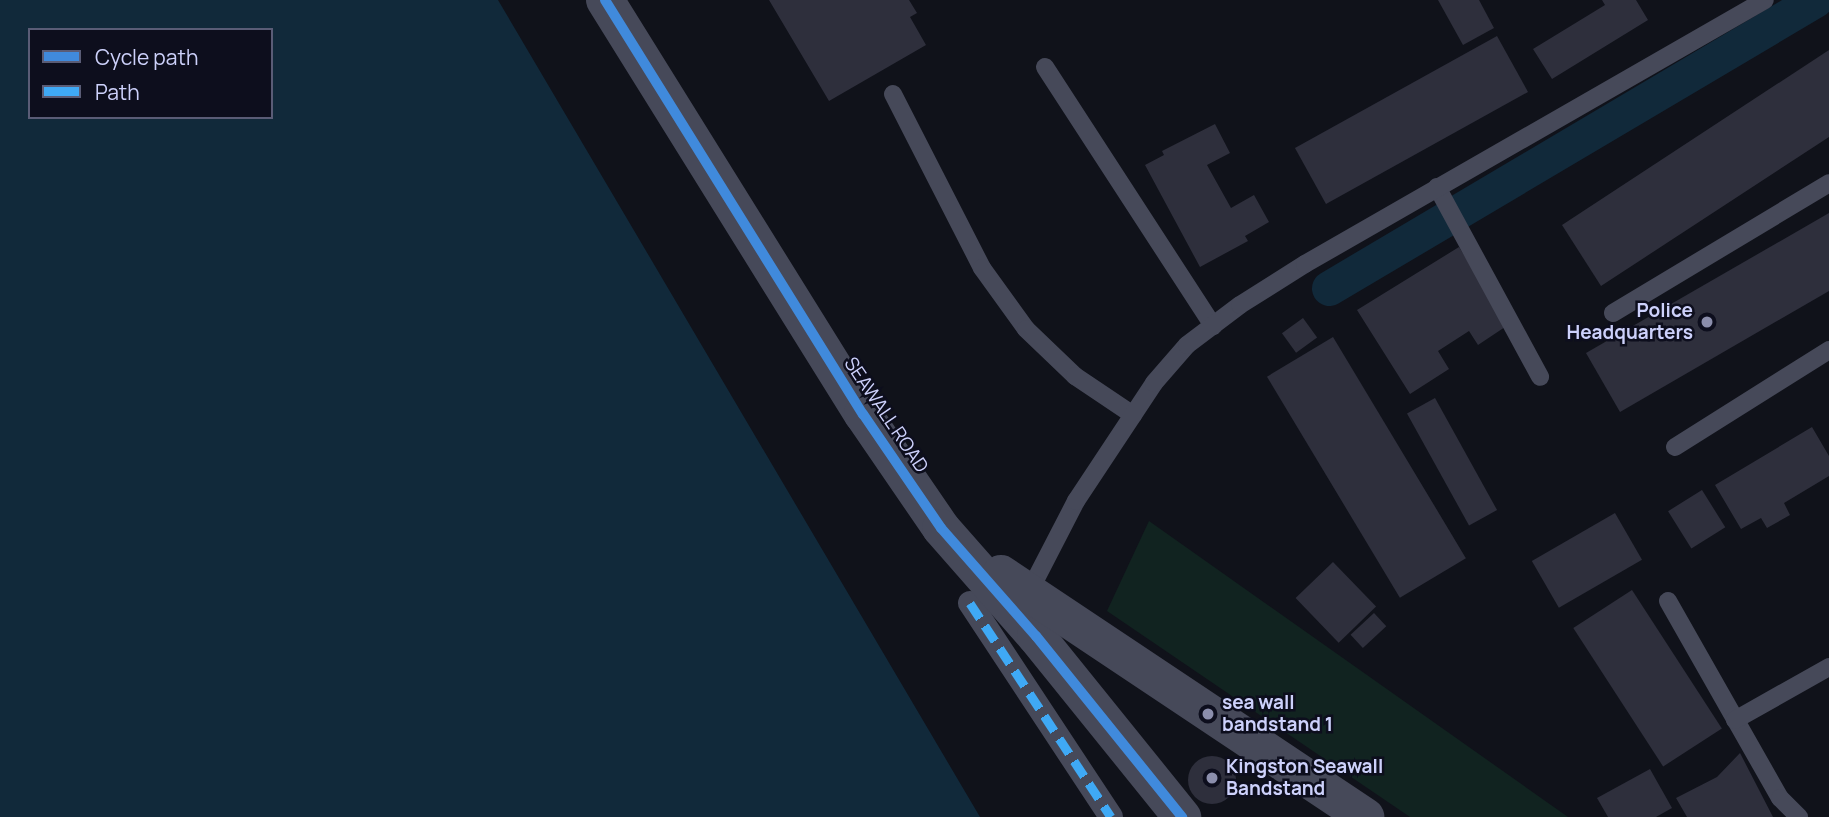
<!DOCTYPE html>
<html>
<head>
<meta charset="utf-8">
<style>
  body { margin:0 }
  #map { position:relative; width:1829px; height:817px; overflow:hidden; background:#10121a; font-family:Manrope,sans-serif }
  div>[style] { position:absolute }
  .green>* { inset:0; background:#112320 }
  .water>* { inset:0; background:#11293a }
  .canal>* { height:35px; margin:-17.5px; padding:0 17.5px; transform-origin:17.5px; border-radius:17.5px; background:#11293a }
  .building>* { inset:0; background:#2e2f3c; transform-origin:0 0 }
  .round { border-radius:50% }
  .service>* { height:18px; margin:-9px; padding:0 9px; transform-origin:9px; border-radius:9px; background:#464959 }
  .pedestrian>* { height:24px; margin:-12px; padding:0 12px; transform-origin:12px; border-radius:12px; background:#464959 }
  .tertiary>* { height:38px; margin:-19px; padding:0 19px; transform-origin:19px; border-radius:19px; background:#464959 }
  .quiet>* { height:9px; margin-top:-4.5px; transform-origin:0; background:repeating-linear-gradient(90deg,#3fa9f5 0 18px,transparent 0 27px) }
  .cycleway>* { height:10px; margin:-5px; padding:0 5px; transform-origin:5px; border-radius:5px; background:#408adc }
  .dots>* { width:19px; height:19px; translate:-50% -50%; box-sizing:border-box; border:4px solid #0d0e1d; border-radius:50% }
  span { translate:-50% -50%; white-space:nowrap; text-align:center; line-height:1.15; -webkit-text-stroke:5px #0d0e1d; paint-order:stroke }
  .poi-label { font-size:19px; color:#cdd1fb; font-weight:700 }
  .right { translate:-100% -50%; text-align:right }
  .left { translate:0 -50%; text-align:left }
  .street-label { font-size:19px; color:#cdd1fb }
  .legend { position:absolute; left:28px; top:28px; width:245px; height:91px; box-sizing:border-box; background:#0d0e1d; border:2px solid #5a5c76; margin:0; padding:9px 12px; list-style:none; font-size:21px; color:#cdd1fb }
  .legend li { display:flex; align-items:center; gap:14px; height:35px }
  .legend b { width:35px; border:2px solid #5a5c76 }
</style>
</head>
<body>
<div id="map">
  <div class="green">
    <div style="clip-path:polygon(1149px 521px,1568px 817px,1410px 817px,1107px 611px)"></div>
  </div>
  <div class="water">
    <div style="clip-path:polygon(evenodd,0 0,498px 0,980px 817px,0 817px,0 0,30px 30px,271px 30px,271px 117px,30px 117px,30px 30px)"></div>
  </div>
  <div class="canal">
    <div style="left:1329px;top:288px;width:565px;rotate:-30.65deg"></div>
  </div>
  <div class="building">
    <div style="clip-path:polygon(769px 0,909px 0,917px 13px,910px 17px,926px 45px,829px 101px)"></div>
    <div style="clip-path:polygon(1438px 0,1479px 0,1494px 28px,1463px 45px)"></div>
    <div style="clip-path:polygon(1602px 0,1636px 0,1648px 20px,1552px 79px,1533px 49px,1605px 5px)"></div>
    <div style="left:1497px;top:36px;width:64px;height:231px;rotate:61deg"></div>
    <div style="clip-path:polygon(1829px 50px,1829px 137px,1601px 286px,1562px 225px)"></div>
    <div style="clip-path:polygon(1215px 124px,1230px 153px,1207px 165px,1231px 208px,1254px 195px,1269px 222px,1245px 236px,1248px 241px,1200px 267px,1145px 165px,1164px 155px,1162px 151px)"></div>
    <div style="clip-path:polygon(1829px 213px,1829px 291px,1620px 412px,1586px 353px)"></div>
    <div style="clip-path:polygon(1459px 247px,1508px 325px,1478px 345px,1469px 331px,1438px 351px,1449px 369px,1410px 394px,1357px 310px)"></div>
    <div style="left:1303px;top:318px;width:24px;height:26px;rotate:54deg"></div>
    <div style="left:1333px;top:337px;width:258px;height:77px;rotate:59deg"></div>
    <div style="left:1435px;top:398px;width:128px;height:32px;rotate:61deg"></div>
    <div style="clip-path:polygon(1812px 427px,1829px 456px,1829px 476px,1784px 503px,1790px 515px,1767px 528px,1761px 518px,1741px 529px,1715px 485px)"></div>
    <div style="left:1702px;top:490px;width:44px;height:40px;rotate:58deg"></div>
    <div style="left:1615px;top:513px;width:54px;height:96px;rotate:60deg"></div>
    <div style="left:1333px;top:562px;width:62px;height:52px;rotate:46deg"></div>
    <div style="left:1632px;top:590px;width:165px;height:70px;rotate:57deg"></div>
    <div style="left:1374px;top:613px;width:18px;height:32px;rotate:47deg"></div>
    <div style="clip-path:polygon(1740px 753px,1773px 817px,1687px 817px,1676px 798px,1717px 777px)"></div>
    <div class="round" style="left:1188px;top:756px;width:48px;height:48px"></div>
    <div style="clip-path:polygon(1650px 769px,1672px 808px,1656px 817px,1608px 817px,1597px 798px)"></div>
  </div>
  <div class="service">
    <div style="left:1045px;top:67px;width:309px;rotate:57deg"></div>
    <div style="left:893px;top:94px;width:195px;rotate:62.9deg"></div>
    <div style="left:982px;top:268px;width:75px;rotate:54.2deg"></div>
    <div style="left:1026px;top:329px;width:68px;rotate:43.8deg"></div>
    <div style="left:1075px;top:376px;width:70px;rotate:33.9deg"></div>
    <div style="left:1437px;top:187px;width:216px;rotate:61.5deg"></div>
    <div style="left:1613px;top:313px;width:252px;rotate:-31deg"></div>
    <div style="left:1675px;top:447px;width:182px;rotate:-32.2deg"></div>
    <div style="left:1028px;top:594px;width:105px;rotate:-62.7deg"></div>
    <div style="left:1076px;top:501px;width:141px;rotate:-56.5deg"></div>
    <div style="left:1154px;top:383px;width:50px;rotate:-49deg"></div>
    <div style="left:1187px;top:345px;width:66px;rotate:-37deg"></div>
    <div style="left:1240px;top:305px;width:77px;rotate:-32.2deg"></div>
    <div style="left:1305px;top:264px;width:530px;rotate:-29.85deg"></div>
    <div style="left:1668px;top:601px;width:227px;rotate:60.4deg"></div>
    <div style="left:1780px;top:798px;width:27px;rotate:45deg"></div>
    <div style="left:1735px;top:720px;width:108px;rotate:-29.4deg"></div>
  </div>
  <div class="pedestrian">
    <div style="left:970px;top:603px;width:256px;rotate:56.6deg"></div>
  </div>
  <div class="tertiary">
    <div style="left:605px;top:0;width:488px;rotate:58.1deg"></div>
    <div style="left:863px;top:414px;width:138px;rotate:55.6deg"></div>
    <div style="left:941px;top:528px;width:144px;rotate:48.7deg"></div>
    <div style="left:1036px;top:636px;width:233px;rotate:51.1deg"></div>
    <div style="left:1001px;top:574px;width:438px;rotate:33.7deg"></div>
  </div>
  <div class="quiet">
    <div style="left:970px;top:603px;width:256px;rotate:56.6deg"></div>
  </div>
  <div class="cycleway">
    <div style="left:605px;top:0;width:488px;rotate:58.1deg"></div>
    <div style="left:863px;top:414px;width:138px;rotate:55.6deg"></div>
    <div style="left:941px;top:528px;width:144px;rotate:48.7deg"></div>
    <div style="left:1036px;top:636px;width:233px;rotate:51.1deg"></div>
  </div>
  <div class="dots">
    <div style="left:1707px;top:322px;background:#8b8eac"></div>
    <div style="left:1208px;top:714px;background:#8b8eac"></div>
    <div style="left:1212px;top:778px;background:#8b8eac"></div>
  </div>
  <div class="poi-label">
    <span class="right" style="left:1693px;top:322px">Police<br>Headquarters</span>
    <span class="left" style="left:1222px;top:714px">sea wall<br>bandstand 1</span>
    <span class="left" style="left:1226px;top:778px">Kingston Seawall<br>Bandstand</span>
  </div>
  <div class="street-label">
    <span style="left:886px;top:415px;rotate:56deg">SEAWALL ROAD</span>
  </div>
  <ul class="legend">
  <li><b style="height:9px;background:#408adc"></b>Cycle path</li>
  <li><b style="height:9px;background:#3fa9f5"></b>Path</li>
  </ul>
</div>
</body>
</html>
